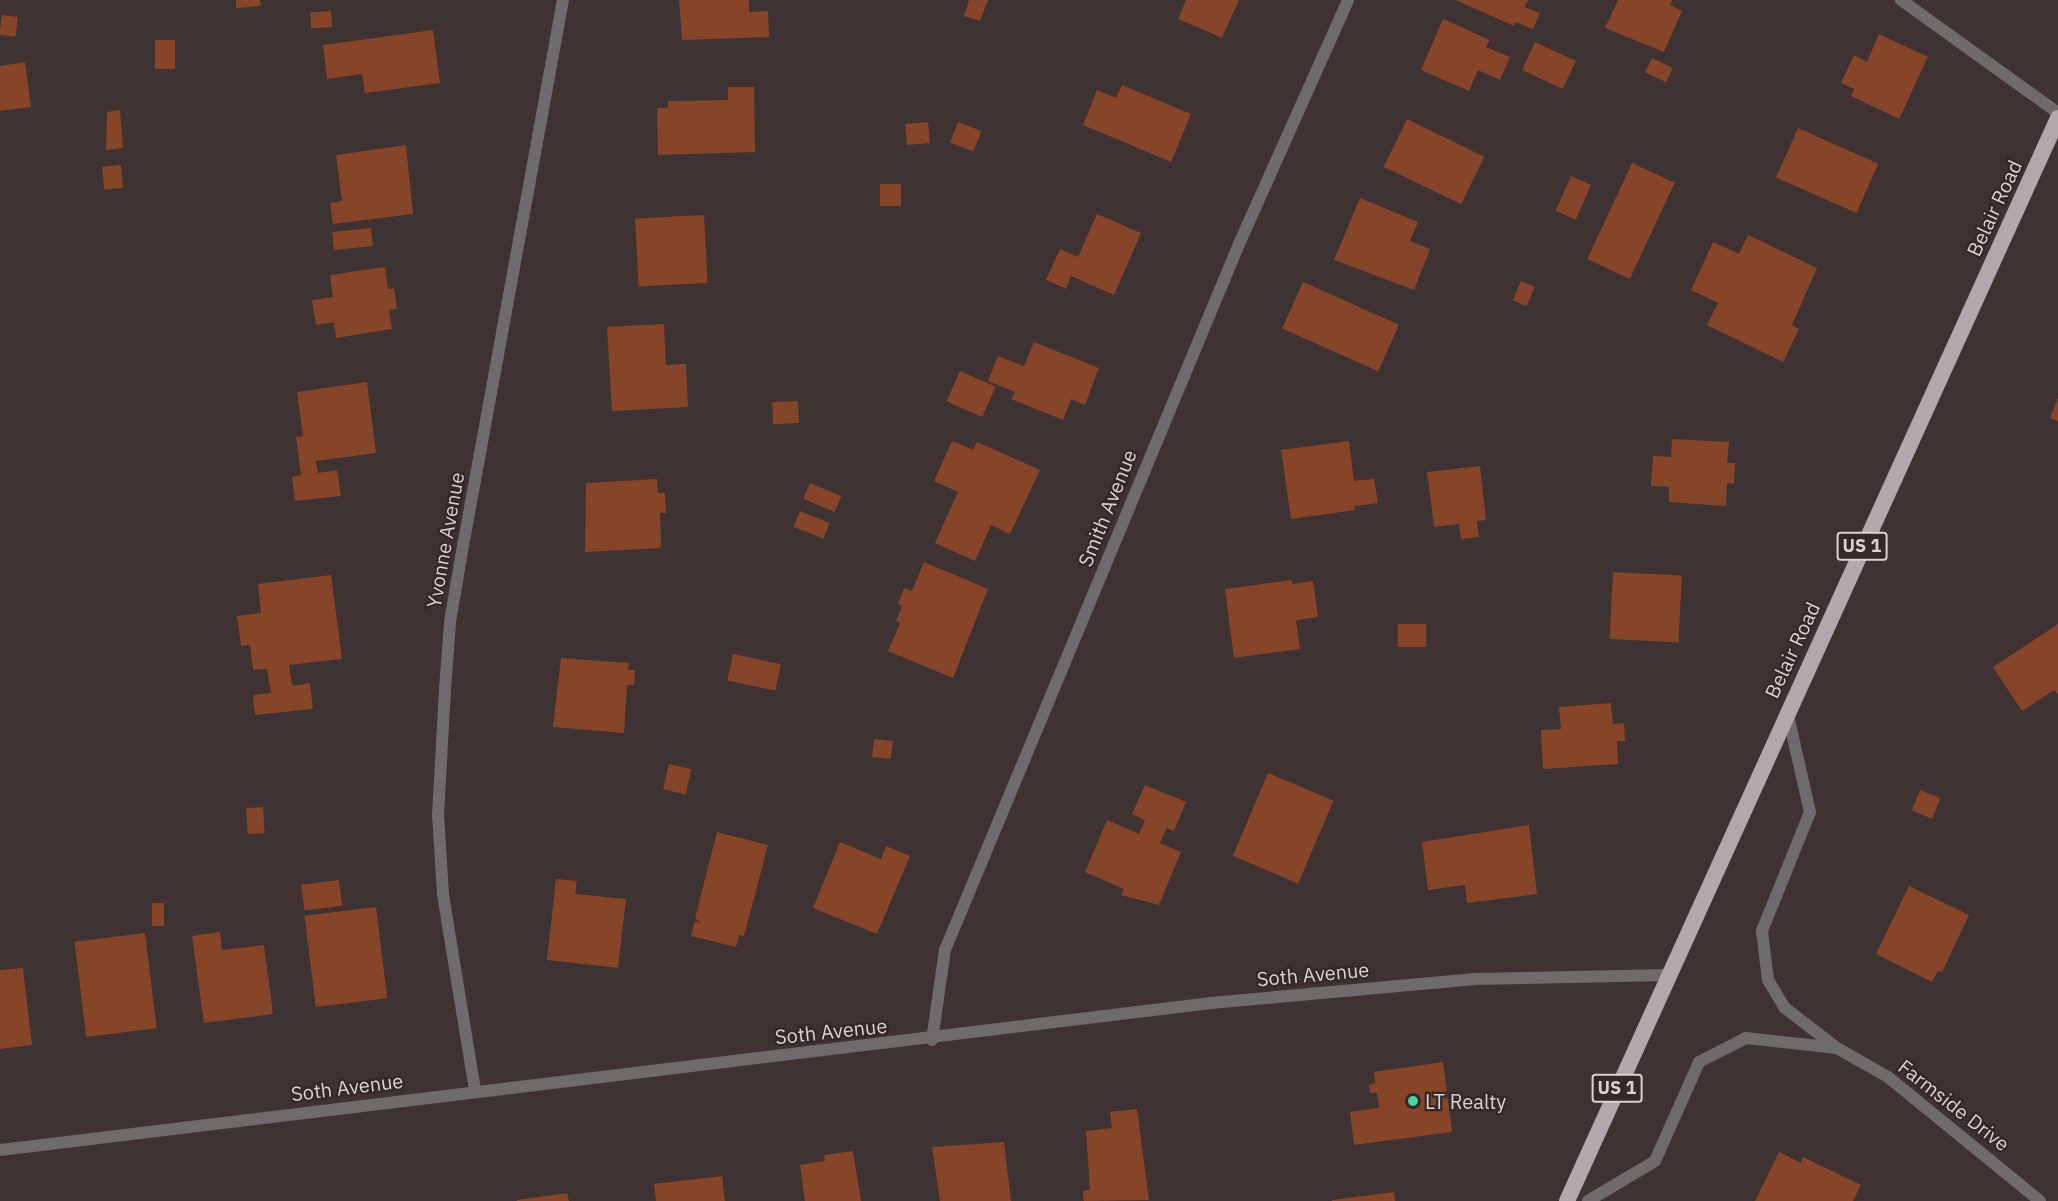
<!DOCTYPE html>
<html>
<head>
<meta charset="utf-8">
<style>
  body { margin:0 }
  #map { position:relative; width:2058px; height:1201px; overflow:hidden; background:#3f3233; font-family:"IBM Plex Sans",sans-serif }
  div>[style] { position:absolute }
  .building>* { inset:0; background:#864428; transform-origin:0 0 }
  .service>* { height:12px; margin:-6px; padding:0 6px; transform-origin:6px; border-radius:6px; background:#6f6a6d }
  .minor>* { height:12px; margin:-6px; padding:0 6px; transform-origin:6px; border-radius:6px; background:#6f6a6d }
  .trunk>* { height:16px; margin:-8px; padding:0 8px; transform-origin:8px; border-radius:8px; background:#b3a7ae }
  .dots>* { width:16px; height:16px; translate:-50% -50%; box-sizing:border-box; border:3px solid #342829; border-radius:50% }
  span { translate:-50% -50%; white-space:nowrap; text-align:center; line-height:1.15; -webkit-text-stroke:4.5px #342829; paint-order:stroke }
  .shield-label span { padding:2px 4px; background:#342829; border:2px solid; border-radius:4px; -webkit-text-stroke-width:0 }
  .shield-label { font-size:18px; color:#dbd2d3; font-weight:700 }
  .street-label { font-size:20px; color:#dbd2d3 }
  .poi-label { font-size:20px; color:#dbd2d3 }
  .left { translate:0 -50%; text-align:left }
</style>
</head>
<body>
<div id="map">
  <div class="building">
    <div style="clip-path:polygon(236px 0,260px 0,261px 6px,236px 8px)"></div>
    <div style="clip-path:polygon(679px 0,749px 0,749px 12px,768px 11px,769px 37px,682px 40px)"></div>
    <div style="clip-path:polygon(969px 0,988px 0,980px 21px,964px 16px)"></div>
    <div style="clip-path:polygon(1186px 0,1239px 0,1222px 38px,1178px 19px)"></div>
    <div style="clip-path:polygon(1456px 0,1528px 0,1525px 7px,1540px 13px,1533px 29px,1515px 22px,1514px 26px)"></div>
    <div style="clip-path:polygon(1618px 0,1672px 0,1670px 5px,1682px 11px,1664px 52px,1605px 28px)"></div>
    <div style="left:331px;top:11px;width:16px;height:21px;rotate:86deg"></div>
    <div style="left:2px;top:15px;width:16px;height:20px;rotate:7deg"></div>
    <div style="clip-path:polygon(1443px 19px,1490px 40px,1486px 47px,1510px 57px,1500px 80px,1478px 70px,1469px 91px,1421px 70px)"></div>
    <div style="clip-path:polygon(433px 30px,440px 83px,365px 93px,362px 74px,327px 79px,323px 45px)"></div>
    <div style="clip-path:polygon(1879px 34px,1928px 57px,1899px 119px,1851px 96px,1854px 89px,1841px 83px,1854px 55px,1867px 62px)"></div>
    <div style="left:155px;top:40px;width:20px;height:29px"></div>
    <div style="left:1535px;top:42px;width:45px;height:31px;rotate:25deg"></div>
    <div style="left:1652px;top:58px;width:23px;height:16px;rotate:25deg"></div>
    <div style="clip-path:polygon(25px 62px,31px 107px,0 111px,0 66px)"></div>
    <div style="clip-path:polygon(1122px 85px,1191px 114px,1171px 162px,1083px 125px,1097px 90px,1116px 98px)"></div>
    <div style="clip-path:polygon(728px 87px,754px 87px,755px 152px,658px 155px,657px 108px,668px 108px,668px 101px,728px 100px)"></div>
    <div style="clip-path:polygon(120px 110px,123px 148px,106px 150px,107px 112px)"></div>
    <div style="left:1407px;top:119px;width:86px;height:53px;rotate:26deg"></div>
    <div style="left:928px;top:122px;width:21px;height:23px;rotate:85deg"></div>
    <div style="left:958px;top:122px;width:25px;height:22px;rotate:21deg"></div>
    <div style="left:1798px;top:128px;width:88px;height:54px;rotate:24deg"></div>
    <div style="clip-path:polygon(406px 145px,413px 214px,333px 224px,330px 203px,342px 201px,336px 155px)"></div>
    <div style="left:1632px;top:163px;width:47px;height:106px;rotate:25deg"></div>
    <div style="left:121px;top:165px;width:23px;height:19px;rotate:85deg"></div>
    <div style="left:1571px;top:176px;width:22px;height:38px;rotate:24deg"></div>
    <div style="left:880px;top:184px;width:21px;height:22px"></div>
    <div style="clip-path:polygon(1360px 198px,1418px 222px,1410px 241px,1430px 249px,1414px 290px,1334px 260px)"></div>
    <div style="clip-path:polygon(1097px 214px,1141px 233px,1114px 295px,1071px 276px,1066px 289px,1046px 280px,1060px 249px,1078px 257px)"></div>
    <div style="left:704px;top:215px;width:68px;height:69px;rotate:87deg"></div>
    <div style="left:371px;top:228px;width:18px;height:39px;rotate:84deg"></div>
    <div style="clip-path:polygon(1748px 235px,1817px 268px,1792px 325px,1799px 329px,1783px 362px,1707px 325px,1718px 303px,1691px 290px,1713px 242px,1739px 254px)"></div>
    <div style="clip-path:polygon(385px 267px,388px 289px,394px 288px,397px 309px,389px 310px,392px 329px,336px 338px,334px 322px,316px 325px,312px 300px,333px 297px,330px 275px)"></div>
    <div style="left:1521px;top:281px;width:15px;height:21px;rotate:23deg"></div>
    <div style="left:1303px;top:282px;width:105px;height:51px;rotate:24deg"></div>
    <div style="clip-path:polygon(664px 324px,666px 365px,686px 364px,688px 407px,612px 411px,607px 327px)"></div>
    <div style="clip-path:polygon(1034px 342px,1099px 368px,1085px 405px,1071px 399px,1063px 420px,1011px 399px,1015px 392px,988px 381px,998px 356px,1024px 366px)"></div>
    <div style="left:960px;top:371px;width:39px;height:33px;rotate:24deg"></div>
    <div style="clip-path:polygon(367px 382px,376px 453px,316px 461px,318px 473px,337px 470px,341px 496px,295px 501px,292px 477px,301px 475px,296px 437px,303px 436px,297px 392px)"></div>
    <div style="clip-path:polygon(2058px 398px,2058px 421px,2050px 418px)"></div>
    <div style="left:798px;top:401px;width:22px;height:26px;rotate:87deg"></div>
    <div style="clip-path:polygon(1672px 439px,1729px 442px,1727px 463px,1735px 463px,1734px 484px,1727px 483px,1726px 506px,1669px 502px,1669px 487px,1651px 486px,1653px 456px,1671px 457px)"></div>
    <div style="clip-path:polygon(952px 441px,973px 450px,977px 442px,1040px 470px,1010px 534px,991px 525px,975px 561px,935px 543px,958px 492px,934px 481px)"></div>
    <div style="clip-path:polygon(1349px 441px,1354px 481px,1374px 479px,1378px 503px,1354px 506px,1355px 510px,1291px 519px,1281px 450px)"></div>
    <div style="clip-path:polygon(1480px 466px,1486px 520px,1477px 521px,1479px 537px,1461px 539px,1459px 524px,1434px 527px,1427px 472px)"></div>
    <div style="clip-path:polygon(657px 479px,658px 493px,665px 493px,666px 513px,660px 513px,661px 548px,585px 552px,586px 483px)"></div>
    <div style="left:810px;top:483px;width:34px;height:17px;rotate:23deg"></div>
    <div style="left:800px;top:511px;width:32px;height:17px;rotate:22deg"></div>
    <div style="clip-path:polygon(924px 562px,988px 589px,953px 678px,888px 651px,900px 623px,896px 621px,902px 606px,898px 604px,904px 588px,912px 591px)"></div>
    <div style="left:1613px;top:572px;width:69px;height:67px;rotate:3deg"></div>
    <div style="clip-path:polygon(331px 575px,342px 659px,289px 665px,292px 686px,310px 683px,313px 709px,255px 715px,253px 695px,271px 693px,267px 669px,253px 670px,250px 645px,241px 646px,237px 616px,261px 613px,258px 584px)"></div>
    <div style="clip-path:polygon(1292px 580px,1292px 584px,1313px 581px,1318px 617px,1296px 620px,1300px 649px,1234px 658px,1225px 589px)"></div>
    <div style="left:1426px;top:624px;width:23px;height:28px;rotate:90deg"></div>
    <div style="clip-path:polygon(2058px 624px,2058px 694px,2054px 690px,2022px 711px,1993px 667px)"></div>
    <div style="left:733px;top:654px;width:49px;height:27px;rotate:12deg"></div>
    <div style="clip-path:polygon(561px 658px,629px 663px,628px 670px,635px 670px,634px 685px,627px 685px,624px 733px,553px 727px)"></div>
    <div style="clip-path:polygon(1611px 703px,1613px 724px,1624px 723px,1625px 741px,1617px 741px,1618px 764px,1543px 769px,1541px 730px,1561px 729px,1559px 707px)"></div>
    <div style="left:874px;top:739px;width:19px;height:18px;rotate:6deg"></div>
    <div style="left:669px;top:764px;width:23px;height:26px;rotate:13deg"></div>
    <div style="left:1268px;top:773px;width:71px;height:90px;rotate:23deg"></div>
    <div style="clip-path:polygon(1145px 785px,1186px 802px,1174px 831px,1167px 828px,1160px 843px,1181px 852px,1159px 905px,1121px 895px,1124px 889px,1085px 872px,1107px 820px,1139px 834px,1145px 820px,1132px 814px)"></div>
    <div style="left:1920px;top:790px;width:22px;height:22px;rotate:22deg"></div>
    <div style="left:263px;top:807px;width:26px;height:17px;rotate:86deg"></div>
    <div style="clip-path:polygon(1529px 825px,1537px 894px,1467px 903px,1465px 885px,1428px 890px,1422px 842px)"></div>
    <div style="clip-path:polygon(717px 832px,768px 845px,744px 936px,739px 935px,736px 947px,691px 936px,695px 921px,701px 923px,695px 918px)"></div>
    <div style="clip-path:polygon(840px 842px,881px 859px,886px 846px,910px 856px,877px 934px,813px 908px)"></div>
    <div style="clip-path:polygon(556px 879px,577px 881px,575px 894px,626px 899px,618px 968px,547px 960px)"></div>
    <div style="left:339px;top:880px;width:26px;height:38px;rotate:83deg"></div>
    <div style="clip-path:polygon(1909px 886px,1969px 915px,1942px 972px,1938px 971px,1932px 982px,1876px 954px)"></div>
    <div style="left:152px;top:903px;width:12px;height:23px"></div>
    <div style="left:376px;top:907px;width:92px;height:72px;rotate:83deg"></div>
    <div style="clip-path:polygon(220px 932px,222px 950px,264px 945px,273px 1014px,204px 1023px,192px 936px)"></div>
    <div style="left:145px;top:933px;width:96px;height:71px;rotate:83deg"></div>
    <div style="clip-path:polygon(23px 968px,32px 1045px,0 1049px,0 970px)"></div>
    <div style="clip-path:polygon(1443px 1062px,1452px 1132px,1354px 1145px,1350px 1112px,1379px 1108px,1377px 1093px,1370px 1093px,1369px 1085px,1375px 1083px,1374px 1072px)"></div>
    <div style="clip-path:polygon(1137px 1109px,1149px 1200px,1084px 1201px,1083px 1191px,1090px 1190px,1086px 1131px,1112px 1128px,1110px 1112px)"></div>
    <div style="clip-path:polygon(1004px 1142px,1011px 1201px,940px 1201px,932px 1147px)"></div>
    <div style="clip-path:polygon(853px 1151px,861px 1201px,805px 1201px,800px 1165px,825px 1161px,824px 1155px)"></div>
    <div style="clip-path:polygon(1779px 1152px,1801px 1163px,1803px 1157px,1861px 1185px,1853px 1201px,1755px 1201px)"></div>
    <div style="clip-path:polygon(722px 1176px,725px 1201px,656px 1201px,654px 1184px)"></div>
    <div style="clip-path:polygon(1394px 1192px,1395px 1201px,1332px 1201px,1332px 1200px)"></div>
    <div style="clip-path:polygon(567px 1193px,569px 1201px,517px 1201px,517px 1200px)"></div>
  </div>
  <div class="service">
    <div style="left:1901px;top:0;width:193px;rotate:35.7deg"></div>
  </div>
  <div class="minor">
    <div style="left:1787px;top:711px;width:104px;rotate:77.2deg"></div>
    <div style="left:1810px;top:812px;width:128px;rotate:112deg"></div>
    <div style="left:1762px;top:931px;width:49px;rotate:83deg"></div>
    <div style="left:1768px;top:980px;width:33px;rotate:59deg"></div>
    <div style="left:1785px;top:1008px;width:66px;rotate:37.6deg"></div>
    <div style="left:1837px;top:1048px;width:59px;rotate:29.6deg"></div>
    <div style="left:1888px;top:1077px;width:196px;rotate:39.2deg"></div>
    <div style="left:932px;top:1040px;width:91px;rotate:-81.8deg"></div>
    <div style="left:945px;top:950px;width:765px;rotate:-67.39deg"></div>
    <div style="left:1239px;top:244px;width:267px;rotate:-65.9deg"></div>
    <div style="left:475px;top:1090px;width:199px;rotate:-99.3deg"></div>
    <div style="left:443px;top:894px;width:79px;rotate:-93.6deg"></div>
    <div style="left:438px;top:815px;width:126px;rotate:-86.8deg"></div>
    <div style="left:445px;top:689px;width:67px;rotate:-85.7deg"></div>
    <div style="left:450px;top:622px;width:77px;rotate:-80.3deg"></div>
    <div style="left:463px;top:546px;width:555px;rotate:-79.62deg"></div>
    <div style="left:0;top:1150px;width:1220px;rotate:-6.92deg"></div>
    <div style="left:1211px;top:1003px;width:263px;rotate:-5.2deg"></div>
    <div style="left:1473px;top:979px;width:194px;rotate:-1.2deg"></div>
    <div style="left:1588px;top:1201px;width:78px;rotate:-30.8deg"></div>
    <div style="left:1655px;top:1161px;width:108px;rotate:-66deg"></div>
    <div style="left:1699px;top:1062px;width:53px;rotate:-27.1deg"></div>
    <div style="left:1746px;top:1038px;width:91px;rotate:6.3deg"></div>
  </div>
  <div class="trunk">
    <div style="left:1567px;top:1201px;width:1189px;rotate:-65.61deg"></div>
  </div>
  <div class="dots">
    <div style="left:1413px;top:1101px;background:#43d4a0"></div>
  </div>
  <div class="shield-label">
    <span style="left:1862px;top:546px">US 1</span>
    <span style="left:1617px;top:1088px">US 1</span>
  </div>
  <div class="street-label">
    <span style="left:1994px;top:208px;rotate:-65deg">Belair Road</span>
    <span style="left:1107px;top:508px;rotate:-68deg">Smith Avenue</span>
    <span style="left:445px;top:540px;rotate:-80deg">Yvonne Avenue</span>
    <span style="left:1792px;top:650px;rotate:-65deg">Belair Road</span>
    <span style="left:1313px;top:974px;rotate:-5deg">Soth Avenue</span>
    <span style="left:831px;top:1031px;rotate:-6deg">Soth Avenue</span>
    <span style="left:347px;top:1087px;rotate:-7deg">Soth Avenue</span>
    <span style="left:1954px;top:1105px;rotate:38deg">Farmside Drive</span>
  </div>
  <div class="poi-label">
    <span class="left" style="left:1425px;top:1101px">LT Realty</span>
  </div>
</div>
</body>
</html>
